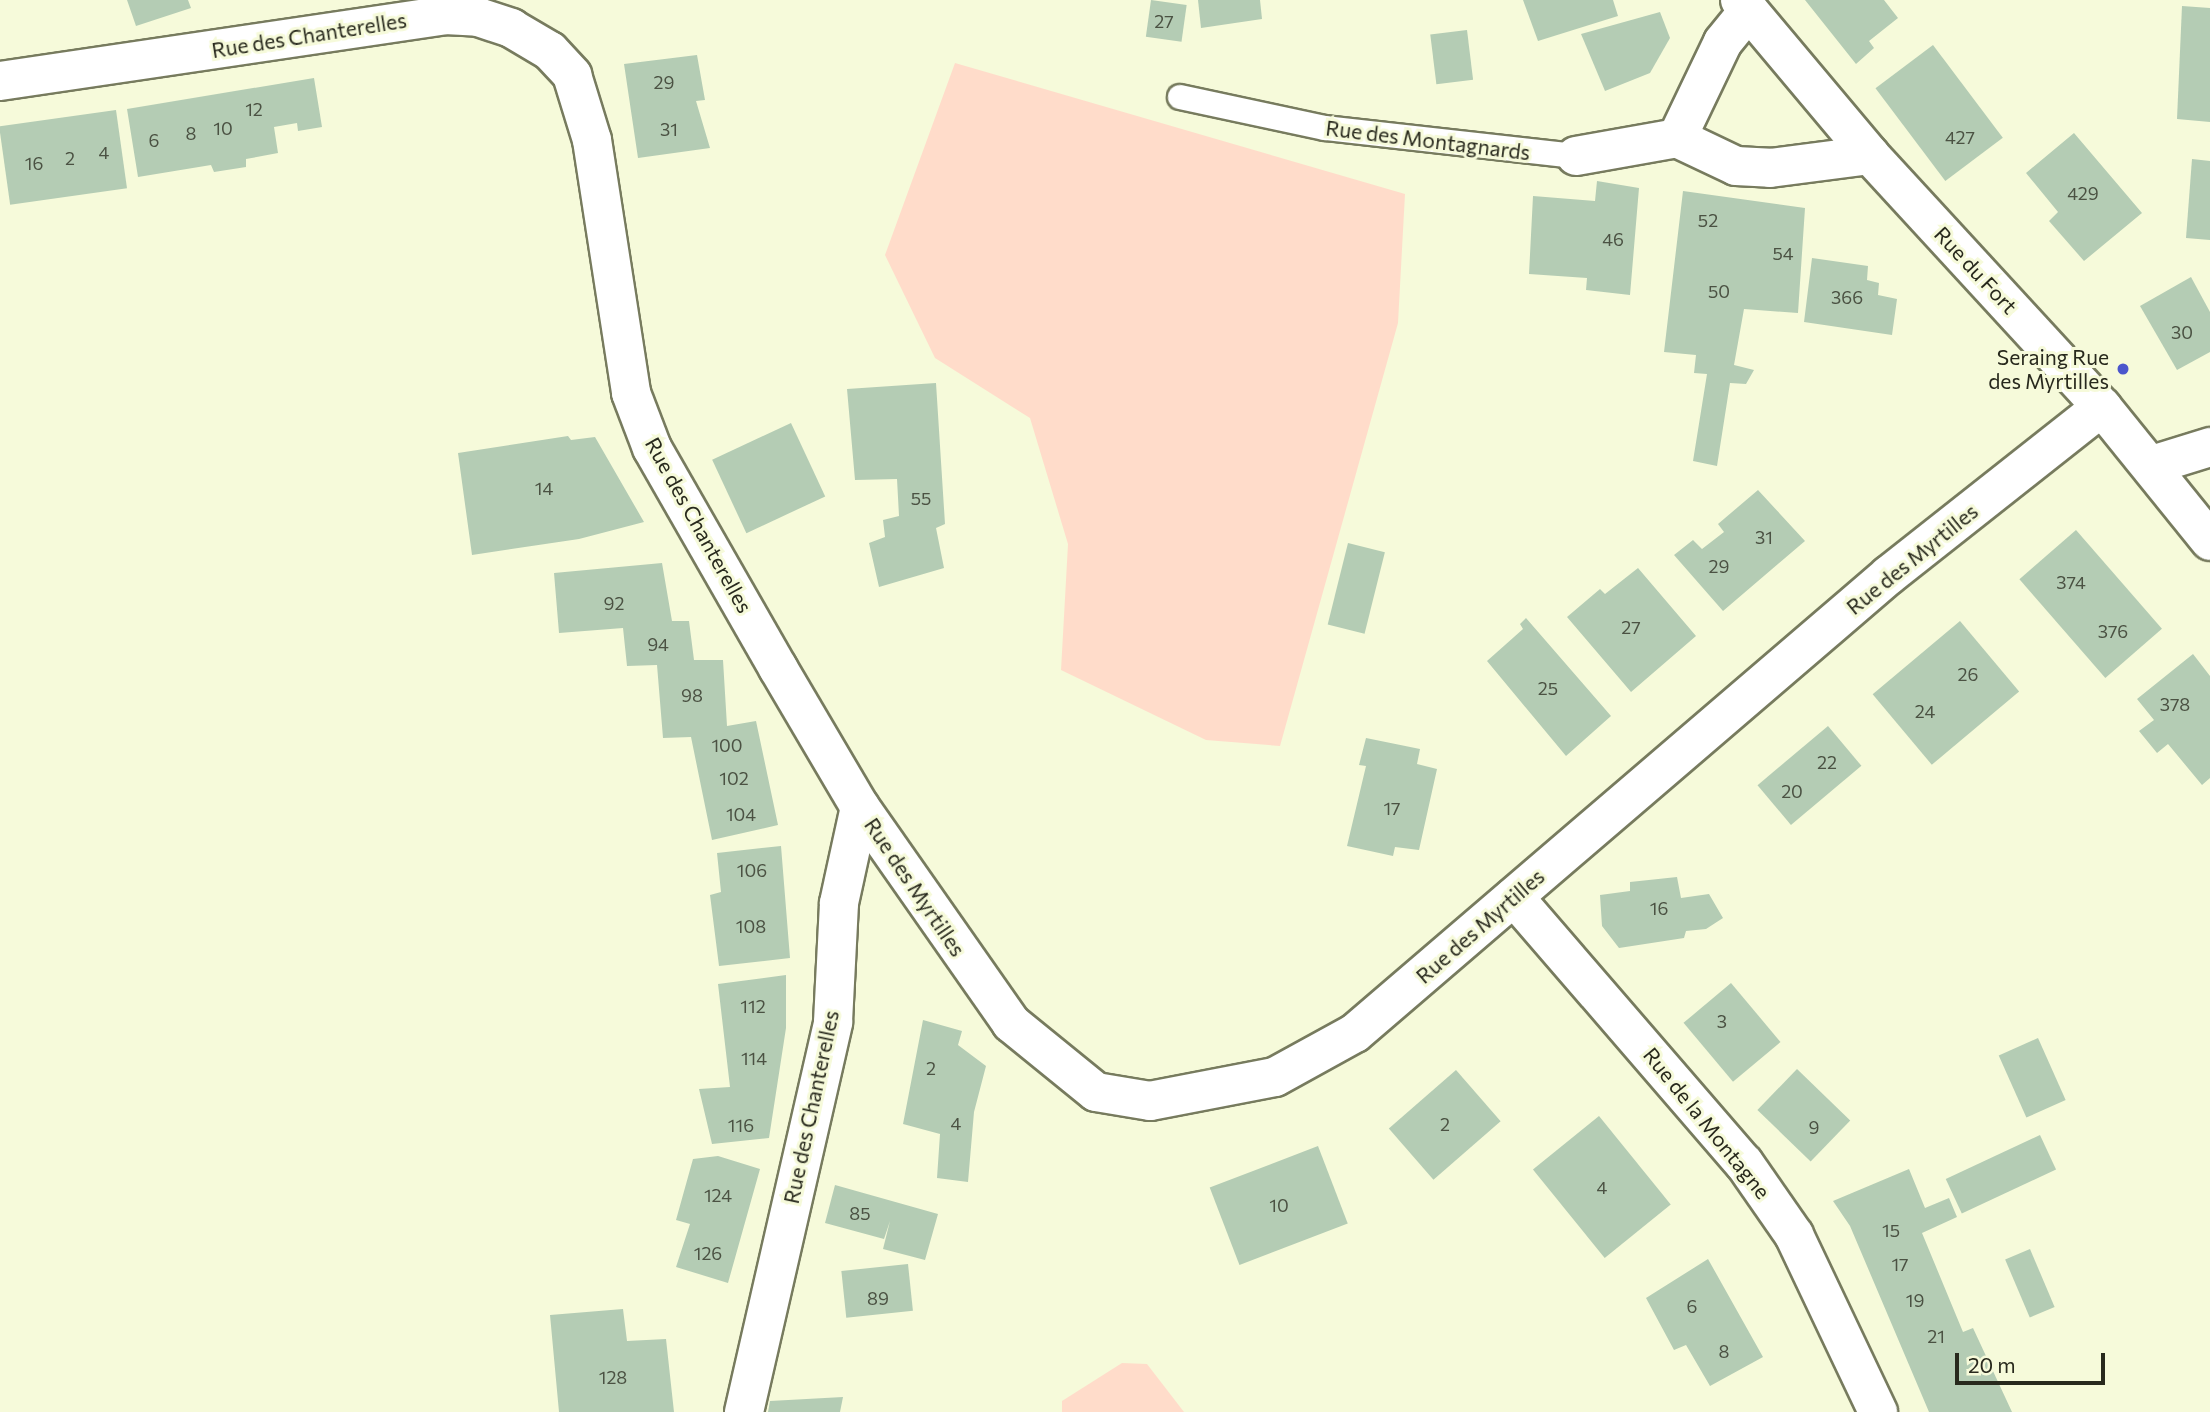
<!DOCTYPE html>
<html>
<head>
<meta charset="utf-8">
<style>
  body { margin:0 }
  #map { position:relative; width:2210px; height:1412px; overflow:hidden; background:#f6fada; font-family:Commissioner,sans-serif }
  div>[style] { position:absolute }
  .green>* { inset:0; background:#ffdcca }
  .building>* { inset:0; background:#b4ccb4; transform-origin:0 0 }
  .roads { filter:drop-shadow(2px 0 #777b5e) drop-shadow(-2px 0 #777b5e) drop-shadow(0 2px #777b5e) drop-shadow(0 -2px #777b5e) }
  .lane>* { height:24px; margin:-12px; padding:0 12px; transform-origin:12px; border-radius:12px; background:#fff }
  .street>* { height:38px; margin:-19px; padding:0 19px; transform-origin:19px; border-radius:19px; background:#fff }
  .secondary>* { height:38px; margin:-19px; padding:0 19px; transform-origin:19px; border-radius:19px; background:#fff }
  .dots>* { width:19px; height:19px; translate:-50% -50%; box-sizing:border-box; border:4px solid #f6fada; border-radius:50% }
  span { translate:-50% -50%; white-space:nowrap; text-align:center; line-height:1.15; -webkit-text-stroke:6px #f6fada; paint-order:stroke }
  .number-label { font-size:18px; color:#4b5243 }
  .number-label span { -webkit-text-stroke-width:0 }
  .street-label { font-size:21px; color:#28291d }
  .poi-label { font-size:21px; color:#28291d }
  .right { translate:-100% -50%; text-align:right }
  .scale { position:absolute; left:1955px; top:1353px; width:150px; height:32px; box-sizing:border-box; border:4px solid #28291d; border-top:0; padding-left:9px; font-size:21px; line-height:24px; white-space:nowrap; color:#28291d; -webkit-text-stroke:5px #f6fada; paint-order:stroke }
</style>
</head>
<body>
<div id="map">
  <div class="green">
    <div style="clip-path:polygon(955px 63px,1405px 194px,1398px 323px,1280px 746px,1206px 740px,1061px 670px,1068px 544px,1030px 418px,935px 358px,885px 255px)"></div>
    <div style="clip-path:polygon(1122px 1363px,1147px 1364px,1184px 1412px,1062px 1412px,1062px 1401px)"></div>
  </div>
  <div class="building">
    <div style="clip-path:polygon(127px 0,188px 0,191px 8px,136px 26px)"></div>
    <div style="left:1151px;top:0;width:36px;height:37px;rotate:8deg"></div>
    <div style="clip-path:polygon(1198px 0,1260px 0,1262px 19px,1201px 28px)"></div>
    <div style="clip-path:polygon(1523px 0,1613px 0,1618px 16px,1538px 41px)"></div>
    <div style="clip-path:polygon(1805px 0,1884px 0,1898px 18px,1869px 41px,1874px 48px,1856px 64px)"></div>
    <div style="clip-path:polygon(2182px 6px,2210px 8px,2210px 122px,2177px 119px)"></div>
    <div style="clip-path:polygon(1660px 12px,1670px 38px,1650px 73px,1605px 91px,1581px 34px)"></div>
    <div style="left:1467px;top:30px;width:50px;height:37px;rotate:83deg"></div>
    <div style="left:1933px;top:45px;width:116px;height:72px;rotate:53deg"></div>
    <div style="clip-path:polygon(697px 55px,705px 100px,696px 101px,710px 148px,638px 158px,624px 64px)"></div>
    <div style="clip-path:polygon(314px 78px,322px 127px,298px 131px,297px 123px,274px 127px,278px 153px,246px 159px,246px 167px,214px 172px,211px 165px,138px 177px,127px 109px)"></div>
    <div style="left:116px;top:110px;width:79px;height:118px;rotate:82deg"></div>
    <div style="clip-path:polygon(2074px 133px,2142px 213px,2084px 261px,2049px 221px,2058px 212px,2026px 173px)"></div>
    <div style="clip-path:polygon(2192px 159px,2210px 161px,2210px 240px,2186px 238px)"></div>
    <div style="clip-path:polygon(1597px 181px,1639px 188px,1630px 295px,1586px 290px,1587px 278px,1529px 274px,1533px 196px,1595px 201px)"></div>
    <div style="clip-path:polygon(1683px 191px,1805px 208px,1798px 313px,1744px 309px,1734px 365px,1754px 370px,1746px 384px,1730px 383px,1717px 466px,1693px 461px,1707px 374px,1694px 373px,1696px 355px,1664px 352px)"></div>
    <div style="clip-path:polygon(1812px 258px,1868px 266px,1867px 280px,1879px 283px,1878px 295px,1897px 299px,1892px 335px,1804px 322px)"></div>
    <div style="clip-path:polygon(2191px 277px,2210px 312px,2210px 352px,2177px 370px,2140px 306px)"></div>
    <div style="clip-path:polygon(936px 383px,945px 524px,936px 528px,944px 568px,879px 587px,869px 543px,885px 537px,883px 520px,899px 516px,897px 479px,855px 480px,847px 389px)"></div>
    <div style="left:791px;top:423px;width:81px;height:87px;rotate:65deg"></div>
    <div style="clip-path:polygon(568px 436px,571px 440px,595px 437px,644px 522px,579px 539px,472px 555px,458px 453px)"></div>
    <div style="clip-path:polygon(1758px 490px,1805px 541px,1723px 611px,1674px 555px,1693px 540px,1702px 549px,1724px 532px,1718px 524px)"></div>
    <div style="left:2076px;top:530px;width:131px;height:75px;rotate:49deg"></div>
    <div style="left:1348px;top:543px;width:38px;height:84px;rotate:14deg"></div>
    <div style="clip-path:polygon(662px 563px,672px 621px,689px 621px,694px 660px,723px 660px,727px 726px,756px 721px,778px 825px,712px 840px,691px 737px,663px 738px,657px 665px,627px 666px,623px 628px,559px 633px,554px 573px)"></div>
    <div style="clip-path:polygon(1638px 568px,1696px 636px,1631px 692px,1567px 617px,1600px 589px,1605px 594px)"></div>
    <div style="clip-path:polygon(1526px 618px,1611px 716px,1566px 756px,1487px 661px,1523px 629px,1520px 624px)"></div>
    <div style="left:1960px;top:621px;width:92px;height:114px;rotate:50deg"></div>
    <div style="clip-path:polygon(2193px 654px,2210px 676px,2210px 778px,2202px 785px,2168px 744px,2157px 753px,2139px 731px,2154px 720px,2137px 699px)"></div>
    <div style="left:1828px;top:726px;width:52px;height:92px;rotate:50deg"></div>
    <div style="clip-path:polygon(1366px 738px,1420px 749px,1417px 764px,1437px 769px,1419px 850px,1395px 847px,1393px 856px,1347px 846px,1366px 766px,1359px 765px)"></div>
    <div style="clip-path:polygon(781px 846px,790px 958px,719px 966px,710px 895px,721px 892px,717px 853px)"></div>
    <div style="clip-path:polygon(1677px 877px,1681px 898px,1709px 894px,1723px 918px,1706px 929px,1686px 931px,1684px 938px,1619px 948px,1602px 926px,1600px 895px,1630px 891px,1630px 882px)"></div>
    <div style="clip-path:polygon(786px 975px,786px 1028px,769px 1138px,712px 1144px,699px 1089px,730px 1087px,718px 984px)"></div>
    <div style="left:1731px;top:983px;width:77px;height:62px;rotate:50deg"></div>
    <div style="clip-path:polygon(923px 1020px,962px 1031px,958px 1045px,986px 1066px,974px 1112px,968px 1182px,937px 1178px,940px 1134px,903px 1124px)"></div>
    <div style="left:2038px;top:1038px;width:68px;height:43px;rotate:66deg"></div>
    <div style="left:1797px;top:1069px;width:74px;height:57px;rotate:44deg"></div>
    <div style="left:1456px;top:1070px;width:68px;height:89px;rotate:49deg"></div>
    <div style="left:1599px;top:1116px;width:114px;height:85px;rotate:51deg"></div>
    <div style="left:2040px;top:1135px;width:38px;height:104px;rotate:65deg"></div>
    <div style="left:1318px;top:1146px;width:83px;height:116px;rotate:69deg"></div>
    <div style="clip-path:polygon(718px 1156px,760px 1169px,728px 1283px,676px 1267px,690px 1224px,676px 1220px,693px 1159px)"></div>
    <div style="clip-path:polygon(1909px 1169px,1925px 1208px,1949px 1198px,1957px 1217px,1922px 1233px,1963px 1332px,1973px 1328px,2012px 1412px,1929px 1412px,1850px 1226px,1833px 1201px)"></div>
    <div style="clip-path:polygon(835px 1185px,938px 1214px,925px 1260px,883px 1249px,890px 1221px,884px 1239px,825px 1223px)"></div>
    <div style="left:2030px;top:1249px;width:63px;height:27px;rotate:67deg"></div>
    <div style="clip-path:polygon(1708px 1259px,1763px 1357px,1710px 1386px,1686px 1345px,1674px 1350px,1646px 1298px)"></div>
    <div style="left:908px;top:1264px;width:47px;height:67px;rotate:84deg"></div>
    <div style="clip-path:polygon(623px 1309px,627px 1341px,666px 1339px,674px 1412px,559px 1412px,550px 1315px)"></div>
    <div style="clip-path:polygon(843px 1397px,840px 1412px,768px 1412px,770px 1401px)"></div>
  </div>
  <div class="roads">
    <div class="lane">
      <div style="left:1180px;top:97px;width:148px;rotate:12.1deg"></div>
      <div style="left:1325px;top:128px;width:253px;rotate:6.4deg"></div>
    </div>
    <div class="street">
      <div style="left:0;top:81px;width:450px;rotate:-8.4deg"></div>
      <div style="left:445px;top:15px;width:33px;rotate:3deg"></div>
      <div style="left:478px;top:17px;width:35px;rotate:18deg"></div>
      <div style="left:511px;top:28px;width:45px;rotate:30.5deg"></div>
      <div style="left:550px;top:51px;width:33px;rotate:47deg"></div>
      <div style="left:572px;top:75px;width:68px;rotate:72.9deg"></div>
      <div style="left:592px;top:140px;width:256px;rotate:81.2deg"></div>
      <div style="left:631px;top:393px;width:59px;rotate:69.1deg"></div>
      <div style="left:652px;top:448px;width:254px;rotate:60.2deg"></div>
      <div style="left:778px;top:668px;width:161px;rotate:59.5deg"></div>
      <div style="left:860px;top:807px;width:264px;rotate:55deg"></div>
      <div style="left:1011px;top:1023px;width:109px;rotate:39.1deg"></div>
      <div style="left:1096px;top:1092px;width:55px;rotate:9.5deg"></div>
      <div style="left:1150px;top:1101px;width:127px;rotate:-10.9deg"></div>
      <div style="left:1275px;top:1077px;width:91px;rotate:-28.8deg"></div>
      <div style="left:1355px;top:1033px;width:704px;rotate:-40.62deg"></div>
      <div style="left:1889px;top:575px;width:271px;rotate:-38.3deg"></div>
      <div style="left:1677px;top:138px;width:106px;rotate:-64.4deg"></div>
      <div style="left:1723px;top:42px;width:41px;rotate:-50.9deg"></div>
      <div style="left:1576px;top:156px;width:103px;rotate:-10.1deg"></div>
      <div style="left:1677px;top:138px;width:65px;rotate:25.4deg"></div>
      <div style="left:1736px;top:166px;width:34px;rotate:3deg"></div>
      <div style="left:1770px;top:168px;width:101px;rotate:-7.4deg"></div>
      <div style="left:2152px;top:465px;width:61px;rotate:-17.2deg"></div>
      <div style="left:1514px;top:897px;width:352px;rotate:49.2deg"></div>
      <div style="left:1744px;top:1163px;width:88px;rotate:55.2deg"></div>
      <div style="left:1794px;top:1235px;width:196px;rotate:64.6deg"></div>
      <div style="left:744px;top:1412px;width:400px;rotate:-77.1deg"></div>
      <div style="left:833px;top:1022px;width:119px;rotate:-87.1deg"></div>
      <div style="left:839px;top:903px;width:98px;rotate:-77.7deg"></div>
    </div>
    <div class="secondary">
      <div style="left:1740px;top:0;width:202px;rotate:50deg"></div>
      <div style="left:1870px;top:155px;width:343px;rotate:47.4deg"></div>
      <div style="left:2102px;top:407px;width:172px;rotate:51.1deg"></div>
    </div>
  </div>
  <div class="dots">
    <div style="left:2123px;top:369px;background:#4b56cc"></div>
  </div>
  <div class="number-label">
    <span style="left:1164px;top:21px">27</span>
    <span style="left:664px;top:82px">29</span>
    <span style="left:254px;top:109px">12</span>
    <span style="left:223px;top:128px">10</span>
    <span style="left:669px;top:129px">31</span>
    <span style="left:191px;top:133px">8</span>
    <span style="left:1960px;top:137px">427</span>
    <span style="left:154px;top:140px">6</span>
    <span style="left:104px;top:152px">4</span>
    <span style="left:70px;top:158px">2</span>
    <span style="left:34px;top:163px">16</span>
    <span style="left:2083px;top:193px">429</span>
    <span style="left:1708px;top:220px">52</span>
    <span style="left:1613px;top:239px">46</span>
    <span style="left:1783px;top:253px">54</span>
    <span style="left:1719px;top:291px">50</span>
    <span style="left:1847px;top:297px">366</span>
    <span style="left:2182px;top:332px">30</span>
    <span style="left:544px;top:488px">14</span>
    <span style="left:921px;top:498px">55</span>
    <span style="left:1764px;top:537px">31</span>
    <span style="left:1719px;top:566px">29</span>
    <span style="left:2071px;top:582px">374</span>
    <span style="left:614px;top:603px">92</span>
    <span style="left:1631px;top:627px">27</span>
    <span style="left:2113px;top:631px">376</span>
    <span style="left:658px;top:644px">94</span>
    <span style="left:1968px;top:674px">26</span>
    <span style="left:1548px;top:688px">25</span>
    <span style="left:692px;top:695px">98</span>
    <span style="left:2175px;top:704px">378</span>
    <span style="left:1925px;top:711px">24</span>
    <span style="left:727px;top:745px">100</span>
    <span style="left:1827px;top:762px">22</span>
    <span style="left:734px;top:778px">102</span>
    <span style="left:1792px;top:791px">20</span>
    <span style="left:1392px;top:808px">17</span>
    <span style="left:741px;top:814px">104</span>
    <span style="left:752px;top:870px">106</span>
    <span style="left:1659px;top:908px">16</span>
    <span style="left:751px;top:926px">108</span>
    <span style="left:753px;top:1006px">112</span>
    <span style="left:1722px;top:1021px">3</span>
    <span style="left:754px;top:1058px">114</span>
    <span style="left:931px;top:1068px">2</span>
    <span style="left:956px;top:1123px">4</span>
    <span style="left:1445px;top:1124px">2</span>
    <span style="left:741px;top:1125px">116</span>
    <span style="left:1814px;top:1127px">9</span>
    <span style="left:1602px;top:1187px">4</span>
    <span style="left:718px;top:1195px">124</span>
    <span style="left:1279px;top:1205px">10</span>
    <span style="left:860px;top:1213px">85</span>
    <span style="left:1891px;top:1230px">15</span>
    <span style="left:708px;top:1253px">126</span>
    <span style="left:1900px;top:1264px">17</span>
    <span style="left:878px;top:1298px">89</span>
    <span style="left:1915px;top:1300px">19</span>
    <span style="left:1692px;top:1306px">6</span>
    <span style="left:1936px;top:1336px">21</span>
    <span style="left:1724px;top:1351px">8</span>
    <span style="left:613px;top:1377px">128</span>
  </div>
  <div class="street-label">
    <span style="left:309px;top:35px;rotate:-9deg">Rue des Chanterelles</span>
    <span style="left:1428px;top:140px;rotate:7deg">Rue des Montagnards</span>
    <span style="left:1976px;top:270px;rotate:47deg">Rue du Fort</span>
    <span style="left:699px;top:525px;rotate:61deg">Rue des Chanterelles</span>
    <span style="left:1912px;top:559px;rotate:-39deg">Rue des Myrtilles</span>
    <span style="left:915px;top:887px;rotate:56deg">Rue des Myrtilles</span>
    <span style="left:1480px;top:926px;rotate:-41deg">Rue des Myrtilles</span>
    <span style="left:811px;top:1107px;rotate:-78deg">Rue des Chanterelles</span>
    <span style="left:1707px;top:1123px;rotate:51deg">Rue de la Montagne</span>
  </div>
  <div class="poi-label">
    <span class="right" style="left:2109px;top:369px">Seraing Rue<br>des Myrtilles</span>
  </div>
  <div class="scale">20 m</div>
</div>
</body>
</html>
